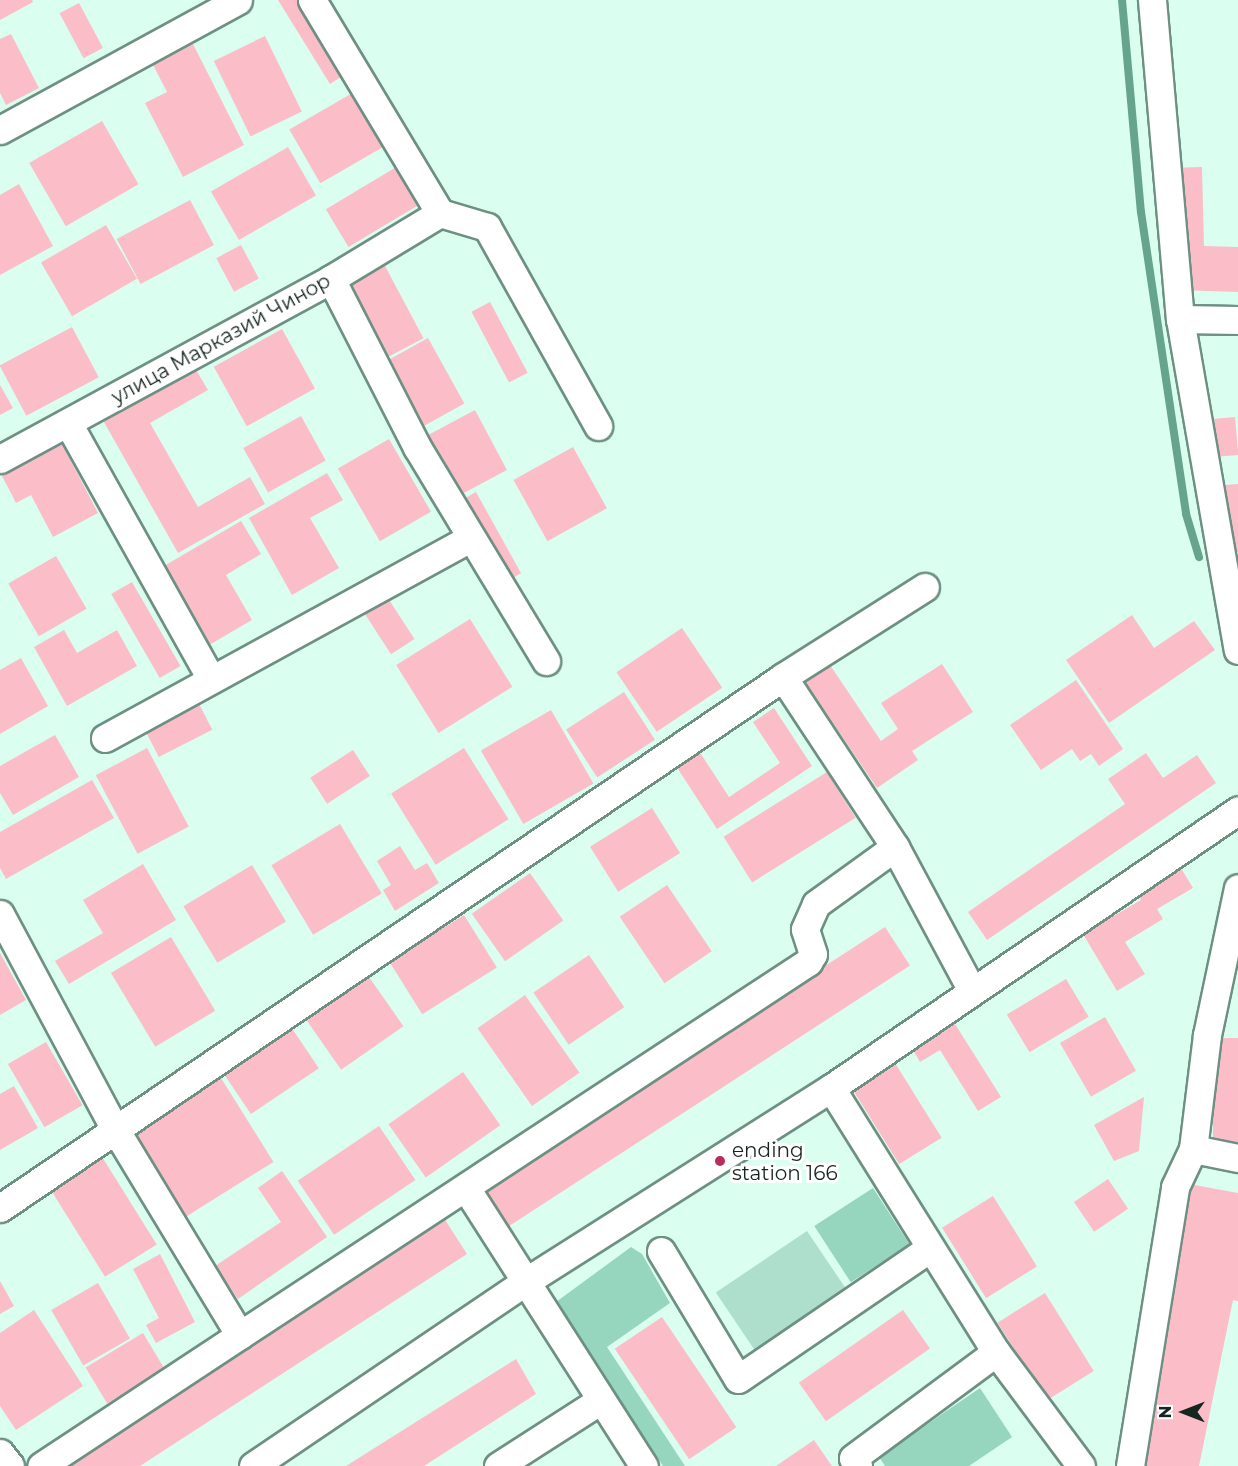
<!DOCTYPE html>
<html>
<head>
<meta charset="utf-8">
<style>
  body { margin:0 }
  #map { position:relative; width:1238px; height:1466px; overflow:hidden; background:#dafef0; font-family:Montserrat,sans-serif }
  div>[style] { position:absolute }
  .green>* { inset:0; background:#aedecc; transform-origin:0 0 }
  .forest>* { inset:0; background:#96d6bf; transform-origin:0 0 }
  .stream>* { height:8px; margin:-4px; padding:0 4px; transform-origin:4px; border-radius:4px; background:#66a48e }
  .building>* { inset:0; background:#fbbdc8; transform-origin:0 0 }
  .roads { filter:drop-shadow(2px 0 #6e9083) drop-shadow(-2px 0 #6e9083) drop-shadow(0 2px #6e9083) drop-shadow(0 -2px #6e9083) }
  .minor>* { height:27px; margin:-13.5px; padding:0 13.5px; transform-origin:13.5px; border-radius:13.5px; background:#fff }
  .dots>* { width:16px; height:16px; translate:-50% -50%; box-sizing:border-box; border:3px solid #fff; border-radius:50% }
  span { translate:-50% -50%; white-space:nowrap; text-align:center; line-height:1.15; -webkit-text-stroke:6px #fff; paint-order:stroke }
  .street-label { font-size:20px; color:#172520 }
  .poi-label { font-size:20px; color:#172520 }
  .left { translate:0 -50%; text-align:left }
  .north { position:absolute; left:1154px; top:1382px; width:60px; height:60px; -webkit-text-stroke:4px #fff; paint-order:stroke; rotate:270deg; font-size:16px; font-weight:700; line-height:24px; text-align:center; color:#172520 }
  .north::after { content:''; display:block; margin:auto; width:21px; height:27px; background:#172520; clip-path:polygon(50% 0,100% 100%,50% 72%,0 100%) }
</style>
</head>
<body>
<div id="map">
  <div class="green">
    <div style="left:807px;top:1231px;width:70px;height:110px;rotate:56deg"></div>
  </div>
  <div class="forest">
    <div style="left:873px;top:1188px;width:67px;height:70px;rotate:57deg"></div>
    <div style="clip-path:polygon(631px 1247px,642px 1254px,670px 1303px,607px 1347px,685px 1466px,663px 1466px,556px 1302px)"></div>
    <div style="clip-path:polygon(980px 1388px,1012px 1437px,969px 1466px,885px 1466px,879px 1457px)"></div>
  </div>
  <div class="stream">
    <div style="left:1122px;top:0;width:213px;rotate:84.9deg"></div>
    <div style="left:1141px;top:212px;width:305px;rotate:81.5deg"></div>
    <div style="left:1186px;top:514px;width:45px;rotate:73.2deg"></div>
  </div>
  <div class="building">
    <div style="clip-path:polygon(0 0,32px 0,33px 2px,0 20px)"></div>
    <div style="clip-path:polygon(278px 0,306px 0,350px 71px,330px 84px)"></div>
    <div style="left:79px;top:3px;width:51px;height:22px;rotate:62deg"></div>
    <div style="clip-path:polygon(11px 34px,39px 88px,6px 105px,0 93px,0 39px)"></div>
    <div style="left:265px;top:36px;width:84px;height:57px;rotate:64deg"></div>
    <div style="clip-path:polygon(193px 44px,244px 145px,183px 177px,145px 103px,167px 92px,153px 65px)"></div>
    <div style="left:356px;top:91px;width:62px;height:77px;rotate:60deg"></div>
    <div style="left:102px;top:121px;width:73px;height:84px;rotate:60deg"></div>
    <div style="left:288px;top:147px;width:56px;height:89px;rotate:60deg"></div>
    <div style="left:403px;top:163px;width:44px;height:90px;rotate:59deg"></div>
    <div style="clip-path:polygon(1202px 167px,1204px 246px,1238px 247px,1238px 292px,1180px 290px,1167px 168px)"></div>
    <div style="clip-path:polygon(19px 184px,53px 246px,0 275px,0 195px)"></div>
    <div style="left:190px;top:200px;width:51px;height:83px;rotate:62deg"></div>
    <div style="left:106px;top:225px;width:62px;height:75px;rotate:60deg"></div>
    <div style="left:241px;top:245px;width:38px;height:28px;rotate:62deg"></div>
    <div style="left:384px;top:264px;width:84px;height:47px;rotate:62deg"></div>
    <div style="left:490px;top:302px;width:80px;height:21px;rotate:62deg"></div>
    <div style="left:72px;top:327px;width:57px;height:82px;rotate:62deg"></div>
    <div style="left:282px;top:329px;width:68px;height:78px;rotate:61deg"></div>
    <div style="left:428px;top:338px;width:75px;height:52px;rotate:61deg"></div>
    <div style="clip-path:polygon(192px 363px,208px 390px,150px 423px,198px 507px,250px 477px,265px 504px,178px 553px,100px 415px)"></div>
    <div style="clip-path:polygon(0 385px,13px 408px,0 415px)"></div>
    <div style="left:475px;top:410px;width:68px;height:61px;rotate:62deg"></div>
    <div style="left:301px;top:416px;width:51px;height:66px;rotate:61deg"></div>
    <div style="left:1235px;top:417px;width:38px;height:25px;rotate:85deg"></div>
    <div style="left:389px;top:439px;width:84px;height:59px;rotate:60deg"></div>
    <div style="clip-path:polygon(60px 440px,98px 513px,53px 537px,31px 495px,16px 503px,0 472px)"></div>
    <div style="left:573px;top:447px;width:70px;height:68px;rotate:61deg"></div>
    <div style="clip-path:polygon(327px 473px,343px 500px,310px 518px,339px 568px,292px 595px,249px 518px)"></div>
    <div style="clip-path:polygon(1238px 484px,1238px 552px,1230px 553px,1225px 485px)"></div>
    <div style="left:476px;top:492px;width:93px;height:24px;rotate:61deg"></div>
    <div style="clip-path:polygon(241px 521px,261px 554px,226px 575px,252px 620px,209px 645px,164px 566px)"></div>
    <div style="left:56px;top:556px;width:61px;height:55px;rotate:60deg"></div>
    <div style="left:132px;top:582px;width:97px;height:24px;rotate:60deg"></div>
    <div style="left:384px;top:592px;width:56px;height:28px;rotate:57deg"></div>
    <div style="clip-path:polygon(1132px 615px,1154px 648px,1194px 621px,1215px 650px,1109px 723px,1066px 660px)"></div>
    <div style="left:470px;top:619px;width:80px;height:87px;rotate:58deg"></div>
    <div style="left:682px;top:628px;width:72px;height:79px;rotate:56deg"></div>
    <div style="clip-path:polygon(64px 630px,77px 653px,117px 630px,137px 666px,67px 706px,34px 647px)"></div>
    <div style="clip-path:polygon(21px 658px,48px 706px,0 734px,0 670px)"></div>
    <div style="clip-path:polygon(826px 659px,881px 741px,898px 729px,881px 703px,942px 664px,973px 712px,912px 751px,918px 760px,877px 788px,801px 676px)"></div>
    <div style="clip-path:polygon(1076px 680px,1123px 749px,1099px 766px,1091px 754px,1080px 761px,1072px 749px,1041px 770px,1010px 725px)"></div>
    <div style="left:624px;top:692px;width:57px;height:69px;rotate:57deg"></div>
    <div style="left:195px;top:696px;width:38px;height:60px;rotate:63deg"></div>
    <div style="clip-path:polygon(774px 708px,812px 766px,717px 829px,676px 766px,699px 751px,729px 797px,780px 763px,753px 722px)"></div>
    <div style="left:551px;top:710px;width:85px;height:81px;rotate:60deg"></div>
    <div style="clip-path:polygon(55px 735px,79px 777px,13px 815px,0 793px,0 766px)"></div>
    <div style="left:147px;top:748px;width:89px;height:58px;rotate:62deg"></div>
    <div style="left:464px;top:748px;width:84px;height:86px;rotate:58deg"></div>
    <div style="left:353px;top:750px;width:31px;height:51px;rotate:57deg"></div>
    <div style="clip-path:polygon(1146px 753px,1163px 778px,1197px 755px,1216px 783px,987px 940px,968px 912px,1125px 804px,1108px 779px)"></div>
    <div style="left:827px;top:772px;width:54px;height:122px;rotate:58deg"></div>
    <div style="clip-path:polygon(92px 780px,114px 818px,6px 879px,0 868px,0 832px)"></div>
    <div style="left:652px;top:808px;width:53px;height:73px;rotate:58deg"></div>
    <div style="left:340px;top:824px;width:81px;height:80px;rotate:59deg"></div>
    <div style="clip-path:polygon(400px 846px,415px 870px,427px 863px,439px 883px,395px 911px,383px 890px,391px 885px,377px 861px)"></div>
    <div style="clip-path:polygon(1176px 860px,1193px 888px,1157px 909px,1163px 919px,1125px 942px,1145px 974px,1117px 991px,1083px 934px,1141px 900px,1133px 886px)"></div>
    <div style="clip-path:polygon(143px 864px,176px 920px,69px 984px,55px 961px,103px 933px,83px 900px)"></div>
    <div style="left:252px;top:865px;width:66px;height:80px;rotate:59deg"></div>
    <div style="left:530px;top:873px;width:58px;height:71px;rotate:55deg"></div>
    <div style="left:667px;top:885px;width:80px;height:57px;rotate:56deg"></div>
    <div style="left:464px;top:915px;width:62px;height:88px;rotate:58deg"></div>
    <div style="left:885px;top:927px;width:46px;height:482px;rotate:57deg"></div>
    <div style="left:171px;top:937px;width:86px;height:70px;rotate:59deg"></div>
    <div style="clip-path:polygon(0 953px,26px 1000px,0 1015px)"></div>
    <div style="left:589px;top:955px;width:63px;height:67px;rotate:56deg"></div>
    <div style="left:369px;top:977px;width:60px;height:76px;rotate:55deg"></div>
    <div style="left:1066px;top:979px;width:44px;height:69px;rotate:59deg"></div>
    <div style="left:525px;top:995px;width:95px;height:58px;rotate:55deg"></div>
    <div style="left:1105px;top:1017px;width:62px;height:52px;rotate:60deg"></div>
    <div style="left:287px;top:1021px;width:57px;height:82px;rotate:56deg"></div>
    <div style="clip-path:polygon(955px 1024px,1001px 1097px,978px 1111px,940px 1050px,920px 1062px,913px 1050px)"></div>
    <div style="left:1238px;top:1038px;width:108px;height:25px;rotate:90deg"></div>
    <div style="left:46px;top:1042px;width:73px;height:44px;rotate:60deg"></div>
    <div style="left:895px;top:1063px;width:88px;height:50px;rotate:58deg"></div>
    <div style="left:463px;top:1072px;width:65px;height:91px;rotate:55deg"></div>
    <div style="left:221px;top:1078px;width:99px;height:106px;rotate:58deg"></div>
    <div style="clip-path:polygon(14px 1086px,38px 1128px,0 1150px,0 1094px)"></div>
    <div style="clip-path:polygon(1144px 1097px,1139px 1151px,1114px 1161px,1094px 1125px)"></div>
    <div style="left:379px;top:1126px;width:65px;height:98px;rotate:56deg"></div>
    <div style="left:99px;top:1152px;width:109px;height:61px;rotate:58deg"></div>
    <div style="clip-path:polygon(282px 1171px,327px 1237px,238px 1299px,215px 1266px,281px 1222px,258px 1188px)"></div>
    <div style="left:1108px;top:1179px;width:36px;height:41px;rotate:56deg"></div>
    <div style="clip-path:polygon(1189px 1184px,1238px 1193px,1238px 1301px,1233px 1300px,1199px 1466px,1132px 1466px)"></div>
    <div style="left:993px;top:1196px;width:83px;height:60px;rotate:58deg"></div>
    <div style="clip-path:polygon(442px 1215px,467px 1254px,140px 1466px,55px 1466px)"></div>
    <div style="clip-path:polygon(160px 1254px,195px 1322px,156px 1343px,146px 1325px,159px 1318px,133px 1269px)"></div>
    <div style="clip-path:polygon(0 1281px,14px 1306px,0 1314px)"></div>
    <div style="left:98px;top:1283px;width:64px;height:54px;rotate:60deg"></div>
    <div style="left:1045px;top:1293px;width:92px;height:56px;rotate:58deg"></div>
    <div style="clip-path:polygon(34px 1310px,83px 1386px,16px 1430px,0 1406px,0 1333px)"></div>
    <div style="left:903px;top:1310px;width:47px;height:127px;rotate:55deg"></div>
    <div style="left:662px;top:1317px;width:133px;height:57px;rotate:56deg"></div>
    <div style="left:143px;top:1333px;width:42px;height:67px;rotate:59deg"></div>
    <div style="clip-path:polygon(516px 1359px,536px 1394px,424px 1466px,346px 1466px)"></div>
    <div style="clip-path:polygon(814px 1440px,832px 1466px,776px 1466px)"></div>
  </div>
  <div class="roads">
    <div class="minor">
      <div style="left:312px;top:0;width:249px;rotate:59deg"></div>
      <div style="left:440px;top:213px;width:49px;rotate:16.6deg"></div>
      <div style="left:487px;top:227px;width:228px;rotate:60.8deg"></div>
      <div style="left:1152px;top:0;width:320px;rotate:85deg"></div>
      <div style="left:1180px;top:319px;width:336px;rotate:80.1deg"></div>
      <div style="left:0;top:130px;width:271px;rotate:-28.6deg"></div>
      <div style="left:331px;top:279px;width:189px;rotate:62.9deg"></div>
      <div style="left:417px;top:447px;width:250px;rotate:58.9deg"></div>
      <div style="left:1180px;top:319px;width:58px;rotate:1deg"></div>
      <div style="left:68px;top:423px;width:293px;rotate:60.8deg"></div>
      <div style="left:0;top:459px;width:377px;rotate:-28.5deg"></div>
      <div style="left:331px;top:279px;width:127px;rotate:-31.2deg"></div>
      <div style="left:783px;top:677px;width:168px;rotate:-32.4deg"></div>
      <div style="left:105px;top:738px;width:416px;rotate:-28.7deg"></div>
      <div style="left:0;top:914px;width:244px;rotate:61.9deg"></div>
      <div style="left:115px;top:1129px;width:241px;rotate:58.8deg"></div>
      <div style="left:240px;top:1335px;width:238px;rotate:146.6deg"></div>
      <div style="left:831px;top:1088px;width:311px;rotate:58deg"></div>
      <div style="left:996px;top:1352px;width:142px;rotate:53.3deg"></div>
      <div style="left:1193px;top:1149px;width:46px;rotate:11.3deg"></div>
      <div style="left:466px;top:1188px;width:330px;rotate:57.4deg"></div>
      <div style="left:0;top:1208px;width:946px;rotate:-34.14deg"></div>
      <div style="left:783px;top:677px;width:204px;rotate:56.6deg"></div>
      <div style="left:895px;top:847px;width:161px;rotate:61.8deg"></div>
      <div style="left:661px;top:1251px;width:149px;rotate:59deg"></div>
      <div style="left:738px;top:1379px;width:232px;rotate:-34.3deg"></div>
      <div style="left:240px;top:1335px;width:680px;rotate:-33.29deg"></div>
      <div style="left:808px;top:962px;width:9px;rotate:-58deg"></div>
      <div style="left:813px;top:954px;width:26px;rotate:-108deg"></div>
      <div style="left:805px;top:929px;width:27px;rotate:-66deg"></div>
      <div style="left:816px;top:904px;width:97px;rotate:-35.8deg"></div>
      <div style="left:0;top:1453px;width:16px;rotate:52deg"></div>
      <div style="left:253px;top:1466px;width:328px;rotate:-34.1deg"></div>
      <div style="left:525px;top:1282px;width:362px;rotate:-32.4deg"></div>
      <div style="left:831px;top:1088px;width:493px;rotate:-34.3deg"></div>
      <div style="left:498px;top:1466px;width:122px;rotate:-32.7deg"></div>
      <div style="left:858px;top:1466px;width:9px;rotate:-122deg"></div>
      <div style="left:853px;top:1458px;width:178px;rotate:-36.5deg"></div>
      <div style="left:1130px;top:1466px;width:283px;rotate:-80.8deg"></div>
      <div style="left:1175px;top:1187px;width:42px;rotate:-64.7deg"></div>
      <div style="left:1193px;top:1149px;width:115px;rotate:-83deg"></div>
      <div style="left:1207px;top:1035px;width:150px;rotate:-78.1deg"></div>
    </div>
  </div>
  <div class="dots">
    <div style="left:720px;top:1161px;background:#ba2c5a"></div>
  </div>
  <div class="street-label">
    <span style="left:221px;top:339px;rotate:-29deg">улица Марказий Чинор</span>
  </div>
  <div class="poi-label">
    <span class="left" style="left:732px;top:1162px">ending<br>station 166</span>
  </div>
  <div class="north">N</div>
</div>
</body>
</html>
